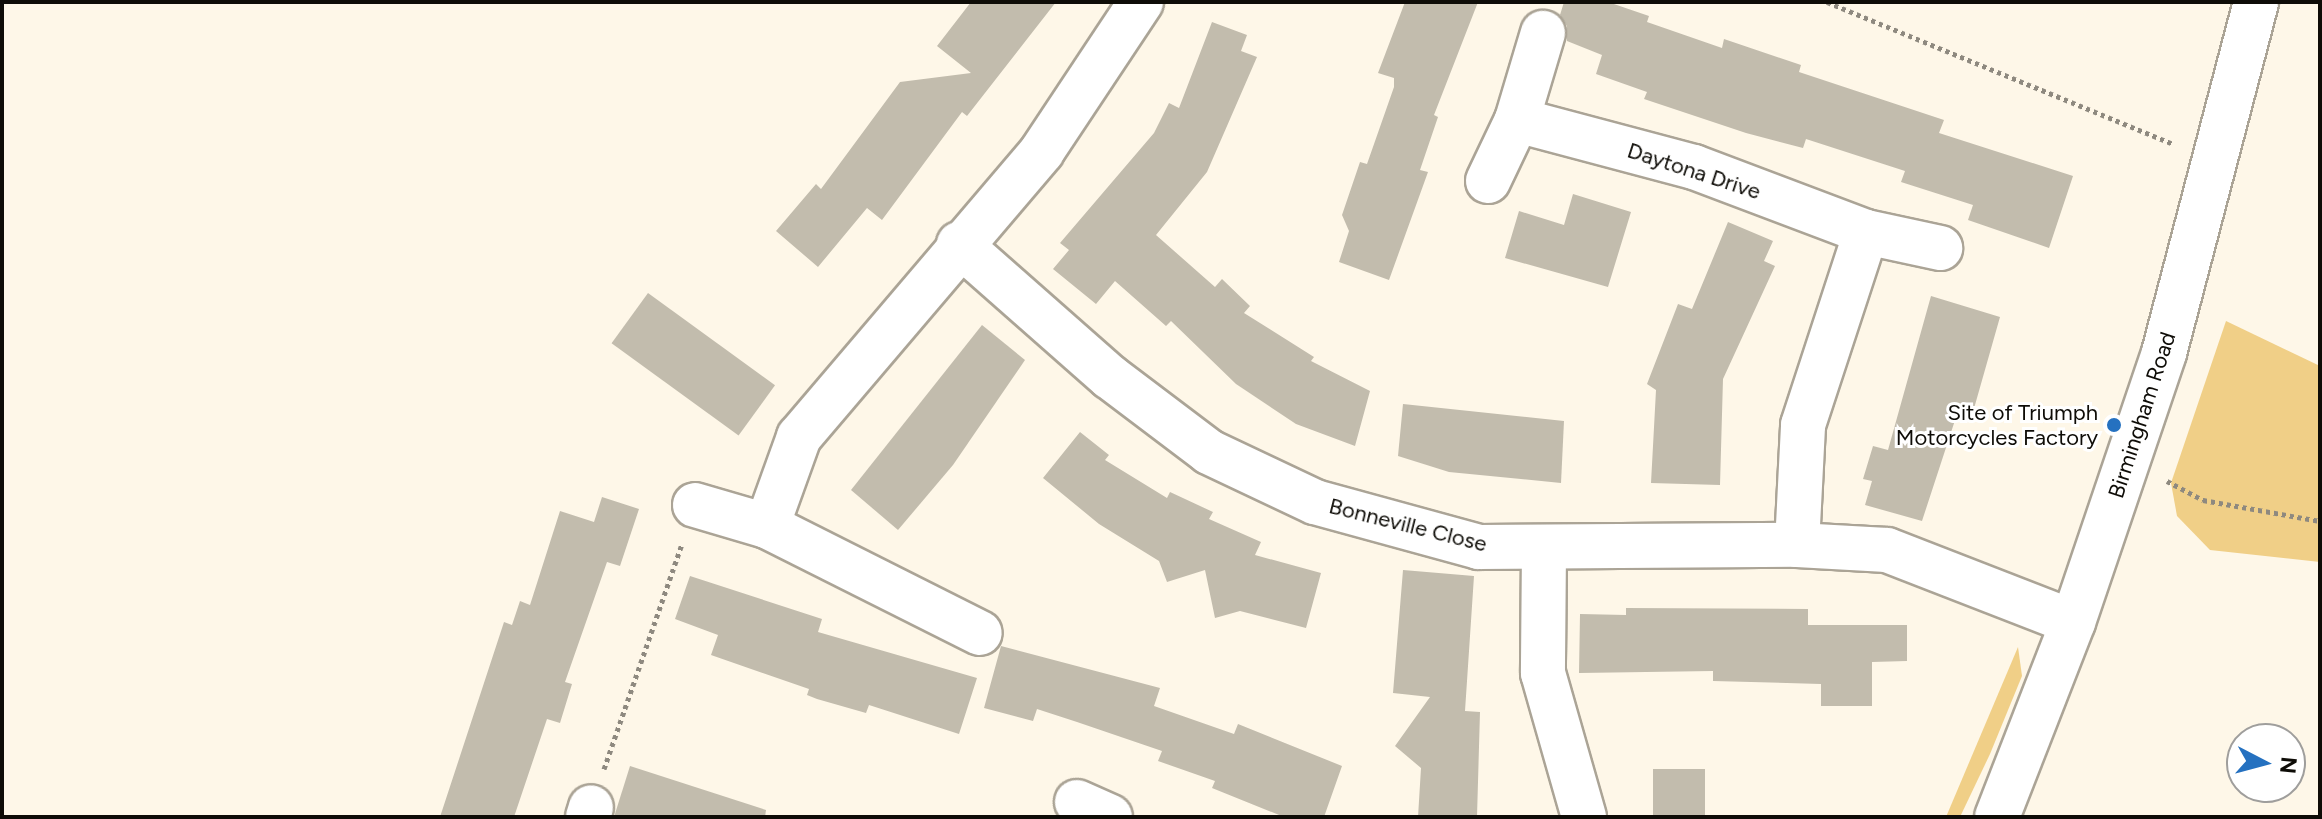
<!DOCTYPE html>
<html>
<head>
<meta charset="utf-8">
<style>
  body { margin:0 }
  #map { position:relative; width:2322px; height:819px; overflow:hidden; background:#fef7e8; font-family:Figtree,sans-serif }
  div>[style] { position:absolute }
  .green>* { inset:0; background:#f0cf87 }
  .building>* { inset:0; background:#c2bcad; transform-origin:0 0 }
  .path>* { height:5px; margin-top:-2.5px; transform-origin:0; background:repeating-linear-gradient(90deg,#8e897f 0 4px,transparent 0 8px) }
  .roads { filter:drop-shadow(2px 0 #aba496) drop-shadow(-2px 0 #aba496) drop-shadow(0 2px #aba496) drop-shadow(0 -2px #aba496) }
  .minor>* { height:44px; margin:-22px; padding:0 22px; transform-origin:22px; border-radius:22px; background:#fff }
  .major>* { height:44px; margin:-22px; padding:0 22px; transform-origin:22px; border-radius:22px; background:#fff }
  .dots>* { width:22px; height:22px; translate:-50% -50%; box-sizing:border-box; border:4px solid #fff; border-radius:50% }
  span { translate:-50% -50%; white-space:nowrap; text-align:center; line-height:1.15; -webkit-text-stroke:6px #fff; paint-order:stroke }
  .street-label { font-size:22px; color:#0e0c07 }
  .poi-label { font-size:22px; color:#0e0c07 }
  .right { translate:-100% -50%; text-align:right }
  .frame { position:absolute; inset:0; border:4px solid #0e0c07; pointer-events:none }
  .north { position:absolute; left:2226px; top:723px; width:80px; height:80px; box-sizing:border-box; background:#fff; border:2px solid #9f9e9c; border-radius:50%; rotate:96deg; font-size:22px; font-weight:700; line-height:32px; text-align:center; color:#0e0c07 }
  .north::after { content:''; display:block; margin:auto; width:28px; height:36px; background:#2571c0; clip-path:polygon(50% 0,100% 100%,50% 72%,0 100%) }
</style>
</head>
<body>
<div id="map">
  <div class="green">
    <div style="clip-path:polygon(2226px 321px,2320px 366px,2320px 562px,2210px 550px,2177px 516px,2171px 483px)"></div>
    <div style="clip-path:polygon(2018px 647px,2022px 676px,1990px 754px,1960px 817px,1946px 817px)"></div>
  </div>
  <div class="building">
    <div style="clip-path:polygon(971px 2px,1056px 2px,967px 116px,962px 112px,882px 220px,867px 208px,818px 267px,776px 231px,816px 184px,821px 189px,900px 82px,971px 73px,937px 46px)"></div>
    <div style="clip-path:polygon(1405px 2px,1478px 2px,1434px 115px,1438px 117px,1420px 170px,1428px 172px,1389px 280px,1339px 262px,1349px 231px,1342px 215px,1360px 162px,1367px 164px,1394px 87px,1394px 78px,1378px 73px)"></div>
    <div style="clip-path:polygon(1564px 2px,1608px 2px,1649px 16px,1647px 22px,1722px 48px,1724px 39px,1801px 65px,1799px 72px,1944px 120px,1939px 133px,2073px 176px,2049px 248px,1968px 220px,1973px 205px,1901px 182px,1905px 171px,1806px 139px,1803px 148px,1746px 133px,1644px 99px,1647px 92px,1596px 74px,1602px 55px,1567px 41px,1567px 26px,1560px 15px)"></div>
    <div style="clip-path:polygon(1212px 22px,1247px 35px,1241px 51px,1257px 57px,1207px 172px,1156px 235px,1215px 287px,1222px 279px,1250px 306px,1244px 313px,1314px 357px,1311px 361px,1370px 391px,1355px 446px,1296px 424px,1236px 384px,1171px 321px,1166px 326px,1115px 281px,1096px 304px,1053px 269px,1069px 250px,1060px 243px,1154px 133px,1169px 103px,1179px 108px)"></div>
    <div style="clip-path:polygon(1573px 194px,1631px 212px,1608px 287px,1505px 258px,1519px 211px,1564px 225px)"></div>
    <div style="clip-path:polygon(1728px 222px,1773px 241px,1764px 261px,1775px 266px,1723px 379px,1720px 485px,1651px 483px,1656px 390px,1647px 384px,1678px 304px,1692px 309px)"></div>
    <div style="left:648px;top:293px;width:157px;height:62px;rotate:36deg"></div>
    <div style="clip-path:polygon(1931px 296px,2000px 317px,1973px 412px,1959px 408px,1922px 521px,1865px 505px,1872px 481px,1863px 479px,1873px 446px,1888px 450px)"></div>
    <div style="clip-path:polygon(982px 325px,1025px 360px,953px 465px,898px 530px,851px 490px)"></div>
    <div style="clip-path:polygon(1403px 404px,1564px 421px,1561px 483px,1449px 472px,1398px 456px)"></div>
    <div style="clip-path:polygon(1080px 432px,1109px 455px,1105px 460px,1167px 498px,1170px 492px,1213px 512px,1209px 519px,1261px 542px,1255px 555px,1321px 573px,1306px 628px,1240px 611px,1215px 618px,1205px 570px,1167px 582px,1159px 561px,1099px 524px,1043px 478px)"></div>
    <div style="clip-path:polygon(602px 497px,639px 509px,620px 566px,607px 562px,565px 682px,572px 684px,560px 723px,547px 719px,514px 817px,440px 817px,504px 622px,512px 625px,520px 601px,530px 605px,560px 511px,594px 522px)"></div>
    <div style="clip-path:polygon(1403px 570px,1474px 576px,1465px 711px,1480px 712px,1477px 817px,1418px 817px,1421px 768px,1395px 746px,1430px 697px,1393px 693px)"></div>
    <div style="clip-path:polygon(690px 576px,822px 619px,818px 632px,977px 678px,959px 734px,869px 705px,866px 713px,817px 699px,807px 695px,809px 689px,711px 655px,718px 635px,675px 619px)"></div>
    <div style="clip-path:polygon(1626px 608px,1808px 609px,1808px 625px,1907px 625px,1907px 661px,1872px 662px,1872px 706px,1821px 706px,1821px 684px,1713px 681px,1713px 671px,1579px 673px,1580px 614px,1626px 615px)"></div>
    <div style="clip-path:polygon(1001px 646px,1160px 688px,1154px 706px,1234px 734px,1238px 724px,1342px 766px,1324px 817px,1284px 817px,1212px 788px,1215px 781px,1158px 761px,1162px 751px,1077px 722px,1037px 709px,1033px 721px,984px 708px)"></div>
    <div style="clip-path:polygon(630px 766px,766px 810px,765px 817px,614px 817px)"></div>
    <div style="left:1653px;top:769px;width:52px;height:48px"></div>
  </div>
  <div class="path">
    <div style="left:1827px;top:2px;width:375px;rotate:22.3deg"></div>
    <div style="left:2167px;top:481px;width:41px;rotate:27.8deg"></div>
    <div style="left:2203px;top:500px;width:119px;rotate:10.2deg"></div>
    <div style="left:604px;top:769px;width:238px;rotate:-70.9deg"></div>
  </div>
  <div class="roads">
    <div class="minor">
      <div style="left:1517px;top:120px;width:183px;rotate:14.9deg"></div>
      <div style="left:1694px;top:167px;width:184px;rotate:20.7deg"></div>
      <div style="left:1866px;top:232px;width:76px;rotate:12.2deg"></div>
      <div style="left:1488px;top:181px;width:68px;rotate:-64.6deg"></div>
      <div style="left:1517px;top:120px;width:91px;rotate:-73.4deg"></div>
      <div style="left:959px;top:244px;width:201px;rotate:41.4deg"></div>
      <div style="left:1110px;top:377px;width:124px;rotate:37.1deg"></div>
      <div style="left:1209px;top:452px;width:117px;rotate:25.3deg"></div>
      <div style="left:1315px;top:502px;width:170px;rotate:15.3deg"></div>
      <div style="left:1479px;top:547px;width:318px;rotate:-0.4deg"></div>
      <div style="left:1797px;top:545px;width:90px;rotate:3.2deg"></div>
      <div style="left:1887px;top:550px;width:199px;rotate:21.2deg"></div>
      <div style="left:695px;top:505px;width:75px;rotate:16.3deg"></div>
      <div style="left:767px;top:526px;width:238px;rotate:26.7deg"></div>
      <div style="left:767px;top:526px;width:95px;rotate:-70.2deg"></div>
      <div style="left:799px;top:437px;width:375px;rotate:-49.6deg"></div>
      <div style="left:1042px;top:151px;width:179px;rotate:-56.4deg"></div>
      <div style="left:1797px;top:545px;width:120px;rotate:-87.1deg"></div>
      <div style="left:1803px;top:425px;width:203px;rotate:-71.9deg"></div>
      <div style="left:1544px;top:549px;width:124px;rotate:90.5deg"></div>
      <div style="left:1543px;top:673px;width:150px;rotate:74.1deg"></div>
      <div style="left:1077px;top:802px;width:36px;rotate:24deg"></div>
      <div style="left:588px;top:817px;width:10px;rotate:-73deg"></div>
    </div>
    <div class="major">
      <div style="left:1997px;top:817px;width:209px;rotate:-68.7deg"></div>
      <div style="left:2073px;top:622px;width:284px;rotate:-71.3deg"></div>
      <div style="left:2164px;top:353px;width:363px;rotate:-75.3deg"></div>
    </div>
  </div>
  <div class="dots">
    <div style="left:2114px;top:425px;background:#2571c0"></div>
  </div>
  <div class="street-label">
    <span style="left:1694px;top:171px;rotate:18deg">Daytona Drive</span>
    <span style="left:2142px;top:415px;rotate:-72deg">Birmingham Road</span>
    <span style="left:1408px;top:525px;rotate:14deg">Bonneville Close</span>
  </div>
  <div class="poi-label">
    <span class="right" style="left:2098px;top:425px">Site of Triumph<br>Motorcycles Factory</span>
  </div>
  <div class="frame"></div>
  <div class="north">N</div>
</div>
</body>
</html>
